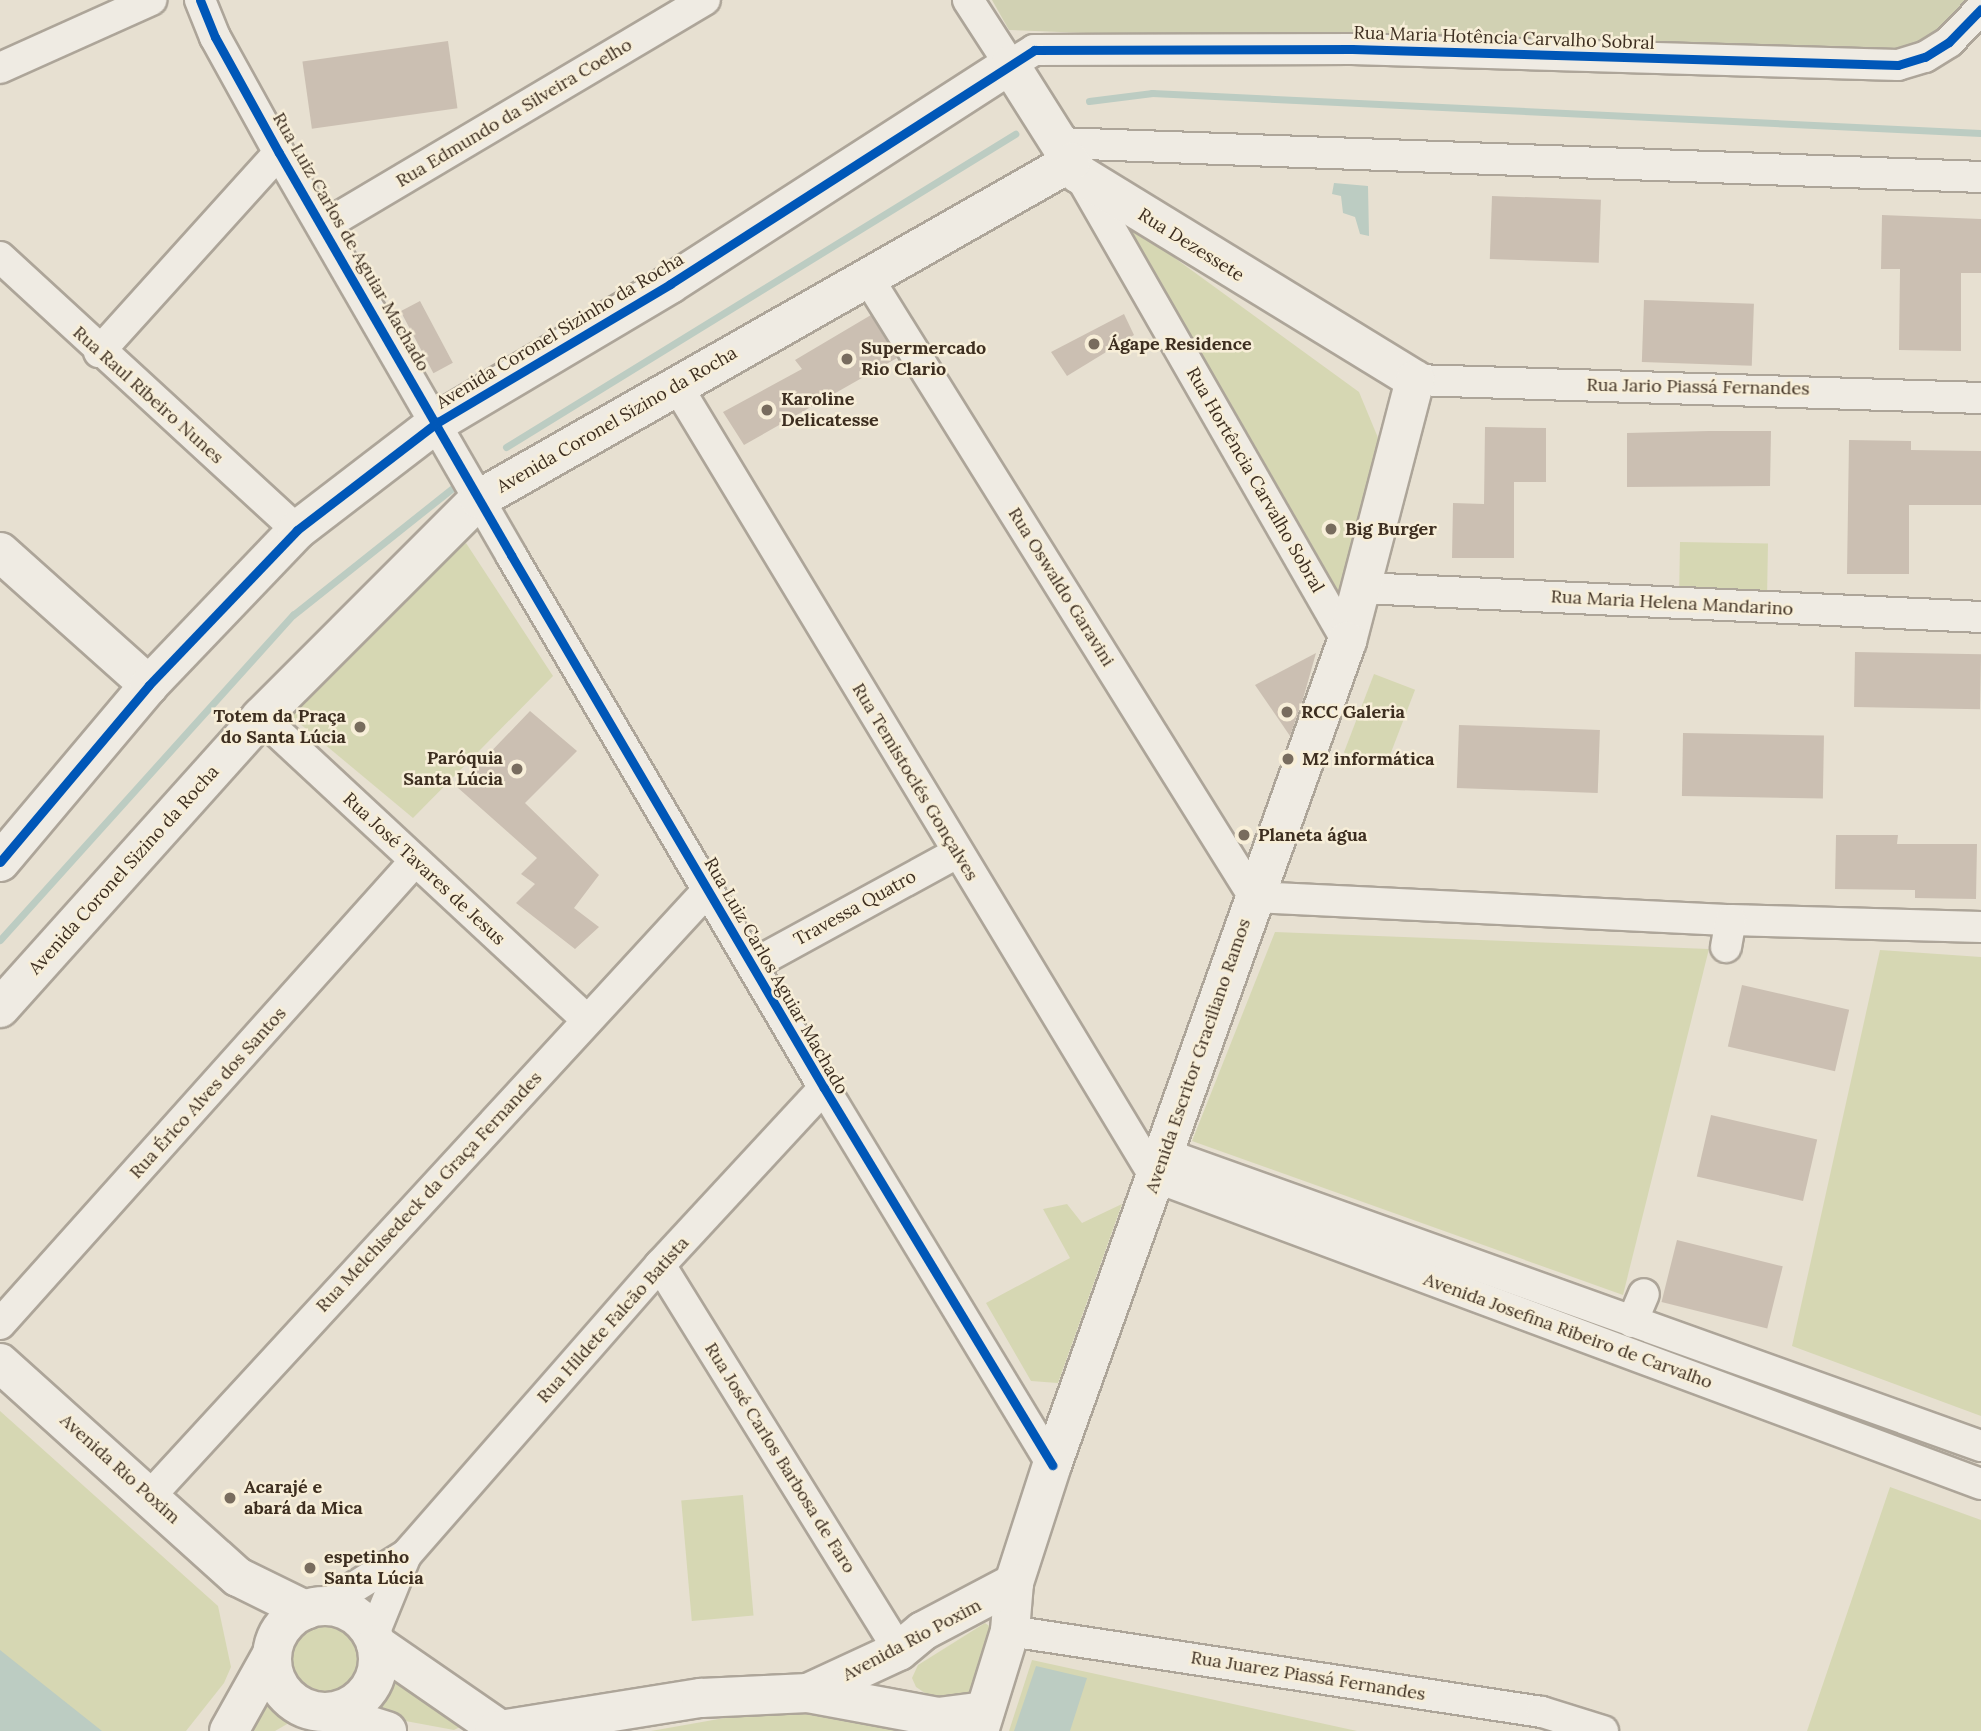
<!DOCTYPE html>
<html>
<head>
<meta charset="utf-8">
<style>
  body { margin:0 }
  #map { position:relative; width:1981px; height:1731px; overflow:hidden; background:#e7e0d1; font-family:Lora,serif }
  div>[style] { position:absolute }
  .green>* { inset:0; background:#d6d7b3; transform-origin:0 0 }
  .round { border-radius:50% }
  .cemetery>* { inset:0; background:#d1d1b3 }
  .water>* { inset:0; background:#bcccc2 }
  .stream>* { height:7px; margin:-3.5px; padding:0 3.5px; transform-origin:3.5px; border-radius:3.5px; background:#bcccc2 }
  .building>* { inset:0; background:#cbbfb2; transform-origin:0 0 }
  .roads { filter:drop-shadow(2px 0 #ada599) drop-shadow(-2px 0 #ada599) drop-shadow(0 2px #ada599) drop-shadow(0 -2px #ada599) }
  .street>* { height:30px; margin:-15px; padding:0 15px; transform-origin:15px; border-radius:15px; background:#efebe3 }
  .secondary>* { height:38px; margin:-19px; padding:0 19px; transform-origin:19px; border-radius:19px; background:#efebe3 }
  .secondary>.ring { margin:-19px; padding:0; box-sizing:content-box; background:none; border:38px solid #efebe3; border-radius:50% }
  .cycleway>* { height:9px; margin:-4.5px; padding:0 4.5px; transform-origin:4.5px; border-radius:4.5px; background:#0057b8 }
  .dots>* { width:19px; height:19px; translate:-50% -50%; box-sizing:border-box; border:4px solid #f7eed8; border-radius:50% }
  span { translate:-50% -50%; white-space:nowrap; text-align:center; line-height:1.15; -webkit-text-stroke:5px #f7eed8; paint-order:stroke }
  .street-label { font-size:18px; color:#3d2e20 }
  .poi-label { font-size:18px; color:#3d2e20; font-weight:700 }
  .left { translate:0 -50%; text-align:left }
  .right { translate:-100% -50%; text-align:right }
</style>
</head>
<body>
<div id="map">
  <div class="green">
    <div style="clip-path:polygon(1106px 208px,1359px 392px,1381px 445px,1347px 597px,1334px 603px)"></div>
    <div style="left:1680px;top:542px;width:88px;height:49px;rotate:1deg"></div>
    <div style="clip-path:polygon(466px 543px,553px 676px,413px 818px,287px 713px,415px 582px)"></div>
    <div style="left:1374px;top:674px;width:44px;height:84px;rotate:21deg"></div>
    <div style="clip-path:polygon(1275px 932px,1709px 949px,1623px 1295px,1192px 1141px)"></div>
    <div style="clip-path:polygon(1880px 950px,1981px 957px,1981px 1416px,1792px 1346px)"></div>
    <div style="clip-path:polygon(1067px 1204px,1082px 1223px,1122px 1204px,1058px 1383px,1031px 1381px,986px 1303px,1070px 1258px,1043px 1209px)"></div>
    <div style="clip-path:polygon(0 1411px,218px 1606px,231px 1667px,224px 1683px,186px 1731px,0 1731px)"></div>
    <div style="clip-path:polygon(1890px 1487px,1981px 1520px,1981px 1731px,1807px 1731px)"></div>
    <div style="left:743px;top:1495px;width:121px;height:62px;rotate:85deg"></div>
    <div class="round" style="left:280px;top:1615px;width:88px;height:88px"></div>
    <div style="clip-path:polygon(985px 1623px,995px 1630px,975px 1699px,940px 1703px,916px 1687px,912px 1678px,918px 1665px)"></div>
    <div style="clip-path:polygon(1032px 1660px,1357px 1731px,1009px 1731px)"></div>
    <div style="clip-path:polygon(397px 1672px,474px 1720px,454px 1730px,373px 1715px)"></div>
    <div style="clip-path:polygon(274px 1689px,301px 1716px,275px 1731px,250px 1731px)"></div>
    <div style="clip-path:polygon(776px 1709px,901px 1731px,651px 1731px)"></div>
  </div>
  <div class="cemetery">
    <div style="clip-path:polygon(992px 0,1973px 0,1906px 65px,1009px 30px)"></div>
  </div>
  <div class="water">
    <div style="clip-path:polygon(1334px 183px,1368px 186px,1369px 236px,1360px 234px,1355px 217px,1343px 213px,1341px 196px,1332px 194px)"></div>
    <div style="clip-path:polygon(0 1650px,102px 1731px,0 1731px)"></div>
    <div style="clip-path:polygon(1036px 1666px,1087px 1678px,1070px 1731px,1014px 1731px)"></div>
  </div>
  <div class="stream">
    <div style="left:1089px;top:101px;width:64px;rotate:-7.2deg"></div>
    <div style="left:1152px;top:93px;width:830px;rotate:2.76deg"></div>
    <div style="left:506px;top:447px;width:598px;rotate:-31.59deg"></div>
    <div style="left:0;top:940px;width:438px;rotate:-48deg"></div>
    <div style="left:293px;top:615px;width:206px;rotate:-38.5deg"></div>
  </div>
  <div class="building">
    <div style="left:448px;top:41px;width:68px;height:147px;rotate:82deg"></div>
    <div style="left:1492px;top:196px;width:109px;height:63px;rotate:2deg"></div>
    <div style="clip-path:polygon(1882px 215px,1981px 219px,1981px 273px,1961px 273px,1961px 351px,1899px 350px,1900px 269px,1881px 269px)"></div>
    <div style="left:1644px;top:300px;width:110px;height:62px;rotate:2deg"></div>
    <div style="left:420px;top:301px;width:70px;height:22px;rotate:62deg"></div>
    <div style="clip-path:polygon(1124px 314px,1134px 335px,1067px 376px,1051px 352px)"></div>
    <div style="clip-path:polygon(871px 315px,897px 358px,744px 445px,723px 412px,802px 369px,795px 360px)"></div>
    <div style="clip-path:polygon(1485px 427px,1546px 428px,1546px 482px,1514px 482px,1514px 558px,1452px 558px,1453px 503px,1484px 504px)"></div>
    <div style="clip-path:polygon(1709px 431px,1771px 431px,1770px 486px,1627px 487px,1627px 433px)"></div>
    <div style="clip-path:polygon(1849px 440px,1911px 441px,1911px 450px,1981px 451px,1981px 505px,1909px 505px,1909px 574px,1847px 574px)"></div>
    <div style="left:1855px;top:652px;width:126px;height:55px;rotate:1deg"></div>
    <div style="clip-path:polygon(1316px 653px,1303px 699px,1290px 736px,1255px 685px)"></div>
    <div style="clip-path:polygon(530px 711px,577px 751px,525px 803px,599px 875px,574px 908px,599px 927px,575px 949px,516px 903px,535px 884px,521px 874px,537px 858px,457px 787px)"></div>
    <div style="left:1459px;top:725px;width:141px;height:63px;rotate:2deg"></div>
    <div style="left:1683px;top:733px;width:141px;height:63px;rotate:1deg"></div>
    <div style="clip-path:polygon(1836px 835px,1898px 835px,1897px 844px,1977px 844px,1976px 899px,1915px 898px,1915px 890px,1835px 889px)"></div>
    <div style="left:1742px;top:985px;width:110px;height:63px;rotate:13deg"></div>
    <div style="left:1711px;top:1115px;width:109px;height:63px;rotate:13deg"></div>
    <div style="left:1677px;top:1240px;width:109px;height:64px;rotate:14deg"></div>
  </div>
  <div class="roads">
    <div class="street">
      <div style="left:200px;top:0;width:40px;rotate:68deg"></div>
      <div style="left:215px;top:37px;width:132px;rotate:61.1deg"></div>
      <div style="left:279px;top:153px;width:464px;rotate:60deg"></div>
      <div style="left:511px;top:555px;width:618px;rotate:59.58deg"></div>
      <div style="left:824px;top:1088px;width:441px;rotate:58.8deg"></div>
      <div style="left:968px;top:0;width:77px;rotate:57.1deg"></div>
      <div style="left:1010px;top:65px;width:28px;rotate:-32deg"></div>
      <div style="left:1034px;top:50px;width:318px;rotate:-0.2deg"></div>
      <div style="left:1352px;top:49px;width:546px;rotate:1.68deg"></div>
      <div style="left:1898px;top:65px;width:28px;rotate:-17deg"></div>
      <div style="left:1925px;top:57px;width:28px;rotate:-32deg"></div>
      <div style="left:1949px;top:42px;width:46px;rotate:-45.9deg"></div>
      <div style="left:0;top:68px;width:166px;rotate:-24.2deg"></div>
      <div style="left:1059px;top:143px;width:923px;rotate:2.11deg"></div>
      <div style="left:1079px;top:174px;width:538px;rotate:60.15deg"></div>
      <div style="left:324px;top:226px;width:443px;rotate:-30.7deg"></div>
      <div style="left:0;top:257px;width:403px;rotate:42.6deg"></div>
      <div style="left:868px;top:278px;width:729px;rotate:58.05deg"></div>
      <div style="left:1254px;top:897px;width:478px;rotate:2.8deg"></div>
      <div style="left:1731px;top:920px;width:250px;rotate:1.6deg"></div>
      <div style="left:99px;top:352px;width:268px;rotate:-47.9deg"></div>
      <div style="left:1415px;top:380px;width:566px;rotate:1.82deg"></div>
      <div style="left:677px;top:386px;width:924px;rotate:58.86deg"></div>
      <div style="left:1155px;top:1177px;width:881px;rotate:20.39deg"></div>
      <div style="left:1362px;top:588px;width:620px;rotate:2.68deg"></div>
      <div style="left:261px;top:717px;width:445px;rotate:42.9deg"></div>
      <div style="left:1726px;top:947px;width:27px;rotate:-80deg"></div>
      <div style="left:754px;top:964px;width:231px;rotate:-28.7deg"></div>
      <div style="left:1163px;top:1153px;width:869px;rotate:19.71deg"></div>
      <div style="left:660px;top:1265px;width:454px;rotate:58.2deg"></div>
      <div style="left:1632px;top:1322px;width:30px;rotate:-67deg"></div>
      <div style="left:0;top:1324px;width:622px;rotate:-48.13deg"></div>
      <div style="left:151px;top:1495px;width:822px;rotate:-47.37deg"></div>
      <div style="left:324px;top:1606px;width:97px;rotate:-31.9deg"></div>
      <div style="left:406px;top:1555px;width:386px;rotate:-48.8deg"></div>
      <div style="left:660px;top:1265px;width:241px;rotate:-47.2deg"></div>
      <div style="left:1010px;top:1631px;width:538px;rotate:8.66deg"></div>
      <div style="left:1542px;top:1712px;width:64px;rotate:17.3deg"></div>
      <div style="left:373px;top:1636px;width:87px;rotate:-67.8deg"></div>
    </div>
    <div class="secondary">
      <div style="left:0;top:552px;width:200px;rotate:41.8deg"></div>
      <div style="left:0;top:862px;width:231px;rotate:-49.9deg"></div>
      <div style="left:149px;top:685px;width:214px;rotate:-46.3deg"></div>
      <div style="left:297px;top:530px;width:178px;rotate:-37.5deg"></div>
      <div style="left:438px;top:422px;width:270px;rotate:-30.7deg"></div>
      <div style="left:670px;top:284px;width:404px;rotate:-32.8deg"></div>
      <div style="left:1010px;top:65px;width:129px;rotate:57.7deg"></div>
      <div style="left:1079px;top:174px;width:394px;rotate:31.5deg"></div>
      <div style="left:1415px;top:380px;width:270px;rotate:104.6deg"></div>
      <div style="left:1347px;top:641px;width:875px;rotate:109.7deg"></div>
      <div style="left:1052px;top:1465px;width:124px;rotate:107.9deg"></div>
      <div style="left:1014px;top:1583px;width:48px;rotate:94.8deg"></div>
      <div style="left:1010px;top:1631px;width:105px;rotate:107.2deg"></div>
      <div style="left:0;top:1008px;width:391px;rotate:-48.1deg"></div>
      <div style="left:261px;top:717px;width:308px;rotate:-45deg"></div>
      <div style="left:479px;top:499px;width:681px;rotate:-29.65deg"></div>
      <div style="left:0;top:1363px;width:320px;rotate:42deg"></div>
      <div style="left:238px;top:1577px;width:75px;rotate:26.2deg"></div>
      <div class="ring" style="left:272px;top:1606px;width:68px;height:68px"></div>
      <div style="left:376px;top:1644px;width:151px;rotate:34.7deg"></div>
      <div style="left:808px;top:1693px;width:100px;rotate:-24.8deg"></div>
      <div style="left:899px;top:1651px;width:31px;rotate:-40deg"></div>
      <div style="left:923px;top:1631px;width:103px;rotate:-27.8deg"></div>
      <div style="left:326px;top:1712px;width:64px;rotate:17.3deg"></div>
      <div style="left:229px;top:1731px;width:86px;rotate:-60.8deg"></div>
      <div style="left:494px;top:1731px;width:210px;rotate:-9.1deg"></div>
      <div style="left:701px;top:1698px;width:107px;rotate:-2.7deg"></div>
      <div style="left:808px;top:1693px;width:132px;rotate:10.5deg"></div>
      <div style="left:938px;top:1717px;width:47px;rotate:-7.3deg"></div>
    </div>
  </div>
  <div class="cycleway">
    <div style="left:200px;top:0;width:40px;rotate:68deg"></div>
    <div style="left:215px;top:37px;width:132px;rotate:61.1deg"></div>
    <div style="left:279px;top:153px;width:464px;rotate:60deg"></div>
    <div style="left:511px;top:555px;width:618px;rotate:59.58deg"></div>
    <div style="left:824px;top:1088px;width:441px;rotate:58.8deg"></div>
    <div style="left:0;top:862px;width:231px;rotate:-49.9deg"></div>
    <div style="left:149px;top:685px;width:214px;rotate:-46.3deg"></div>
    <div style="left:297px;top:530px;width:178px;rotate:-37.5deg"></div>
    <div style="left:438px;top:422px;width:270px;rotate:-30.7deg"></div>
    <div style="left:670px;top:284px;width:433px;rotate:-32.7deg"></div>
    <div style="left:1034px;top:50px;width:318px;rotate:-0.2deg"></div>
    <div style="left:1352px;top:49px;width:546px;rotate:1.68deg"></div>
    <div style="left:1898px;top:65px;width:28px;rotate:-17deg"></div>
    <div style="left:1925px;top:57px;width:28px;rotate:-32deg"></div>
    <div style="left:1949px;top:42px;width:46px;rotate:-45.9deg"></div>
  </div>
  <div class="dots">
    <div style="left:1094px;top:344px;background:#786c5e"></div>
    <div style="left:847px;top:359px;background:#786c5e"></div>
    <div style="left:767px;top:410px;background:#786c5e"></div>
    <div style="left:1331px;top:529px;background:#786c5e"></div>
    <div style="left:1287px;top:712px;background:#786c5e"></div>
    <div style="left:360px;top:727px;background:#786c5e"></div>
    <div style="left:1288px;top:759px;background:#786c5e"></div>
    <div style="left:517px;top:769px;background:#786c5e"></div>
    <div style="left:1244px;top:835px;background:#786c5e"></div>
    <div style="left:230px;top:1498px;background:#786c5e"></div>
    <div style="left:310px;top:1568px;background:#786c5e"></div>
  </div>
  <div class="street-label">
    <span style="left:1504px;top:38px;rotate:2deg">Rua Maria Hotência Carvalho Sobral</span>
    <span style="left:514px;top:113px;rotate:-31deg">Rua Edmundo da Silveira Coelho</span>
    <span style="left:351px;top:242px;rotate:60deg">Rua Luiz Carlos de Aguiar Machado</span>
    <span style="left:1191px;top:245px;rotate:32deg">Rua Dezessete</span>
    <span style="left:560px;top:331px;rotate:-31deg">Avenida Coronel Sizinho da Rocha</span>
    <span style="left:1698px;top:387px;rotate:1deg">Rua Jario Piassá Fernandes</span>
    <span style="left:148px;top:395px;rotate:42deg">Rua Raul Ribeiro Nunes</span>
    <span style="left:617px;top:420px;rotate:-30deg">Avenida Coronel Sizino da Rocha</span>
    <span style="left:1255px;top:480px;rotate:60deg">Rua Hortência Carvalho Sobral</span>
    <span style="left:1061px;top:587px;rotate:58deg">Rua Oswaldo Garavini</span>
    <span style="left:1672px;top:603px;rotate:3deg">Rua Maria Helena Mandarino</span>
    <span style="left:915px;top:782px;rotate:59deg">Rua Temistoclés Gonçalves</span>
    <span style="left:424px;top:869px;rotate:43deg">Rua José Tavares de Jesus</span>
    <span style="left:124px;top:870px;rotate:-48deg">Avenida Coronel Sizino da Rocha</span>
    <span style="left:855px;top:908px;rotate:-29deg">Travessa Quatro</span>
    <span style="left:776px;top:976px;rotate:60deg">Rua Luiz Carlos Aguiar Machado</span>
    <span style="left:1198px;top:1056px;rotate:-71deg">Avenida Escritor Graciliano Ramos</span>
    <span style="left:208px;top:1093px;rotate:-48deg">Rua Érico Alves dos Santos</span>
    <span style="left:429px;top:1192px;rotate:-47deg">Rua Melchisedeck da Graça Fernandes</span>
    <span style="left:613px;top:1320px;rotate:-48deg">Rua Hildete Falcão Batista</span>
    <span style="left:1568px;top:1331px;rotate:20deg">Avenida Josefina Ribeiro de Carvalho</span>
    <span style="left:780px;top:1458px;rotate:58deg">Rua José Carlos Barbosa de Faro</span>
    <span style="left:120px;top:1469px;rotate:42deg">Avenida Rio Poxim</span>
    <span style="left:912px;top:1640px;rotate:-28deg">Avenida Rio Poxim</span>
    <span style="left:1308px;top:1676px;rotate:9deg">Rua Juarez Piassá Fernandes</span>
  </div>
  <div class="poi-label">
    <span class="left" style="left:1108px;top:344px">Ágape Residence</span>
    <span class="left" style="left:861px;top:359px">Supermercado<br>Rio Clario</span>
    <span class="left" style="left:781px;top:410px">Karoline<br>Delicatesse</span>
    <span class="left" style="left:1345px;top:529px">Big Burger</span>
    <span class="left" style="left:1301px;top:712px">RCC Galeria</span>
    <span class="right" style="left:346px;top:727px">Totem da Praça<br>do Santa Lúcia</span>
    <span class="right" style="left:503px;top:769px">Paróquia<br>Santa Lúcia</span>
    <span class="left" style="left:1302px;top:759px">M2 informática</span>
    <span class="left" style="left:1258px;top:835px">Planeta água</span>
    <span class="left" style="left:244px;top:1498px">Acarajé e<br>abará da Mica</span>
    <span class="left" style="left:324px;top:1568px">espetinho<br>Santa Lúcia</span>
  </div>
</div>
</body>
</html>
